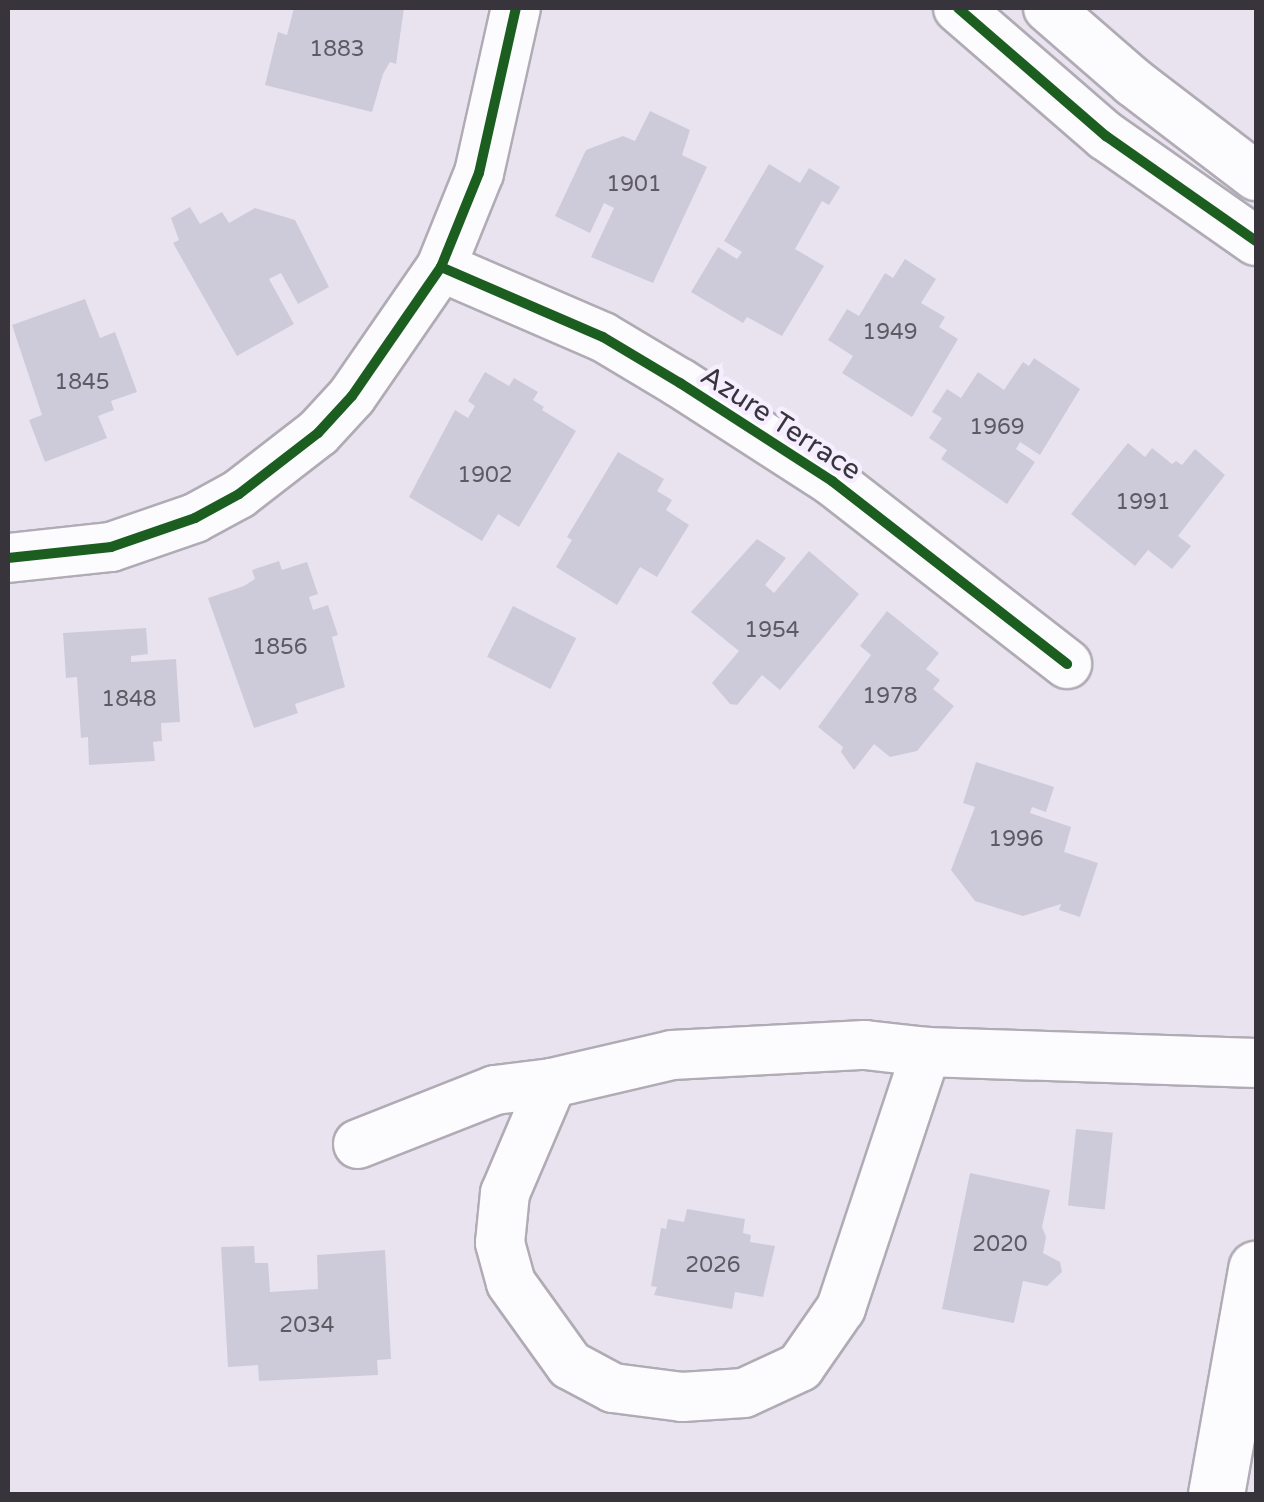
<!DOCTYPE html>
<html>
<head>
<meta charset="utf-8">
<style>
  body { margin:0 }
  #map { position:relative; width:1264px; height:1502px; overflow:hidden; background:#e9e3ef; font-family:"Varela Round",sans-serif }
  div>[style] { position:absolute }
  .building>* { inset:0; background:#cdcbda; transform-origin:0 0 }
  .roads { filter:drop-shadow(2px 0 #b0abb4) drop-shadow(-2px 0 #b0abb4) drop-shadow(0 2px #b0abb4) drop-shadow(0 -2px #b0abb4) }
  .minor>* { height:48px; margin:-24px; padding:0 24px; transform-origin:24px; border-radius:24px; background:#fcfbfd }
  .major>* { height:55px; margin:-27.5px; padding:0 27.5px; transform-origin:27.5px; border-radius:27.5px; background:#fcfbfd }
  .cycleway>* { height:10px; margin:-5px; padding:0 5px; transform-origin:5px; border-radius:5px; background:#1b5e20 }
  span { translate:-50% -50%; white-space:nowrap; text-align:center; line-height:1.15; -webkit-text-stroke:9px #f6edfe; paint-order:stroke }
  .number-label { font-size:22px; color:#5d5a64 }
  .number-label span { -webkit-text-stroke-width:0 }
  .street-label { font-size:28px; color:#38343c }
  .frame { position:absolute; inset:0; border:10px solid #38343c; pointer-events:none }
</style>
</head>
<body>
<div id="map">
  <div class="building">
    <div style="clip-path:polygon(294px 8px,404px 8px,396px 64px,390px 62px,383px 74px,372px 112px,265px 85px,278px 32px,287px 35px)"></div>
    <div style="clip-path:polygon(650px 111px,690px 130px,682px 155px,707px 167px,653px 283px,591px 257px,614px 208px,604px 203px,590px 233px,555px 216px,586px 150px,623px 136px,635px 141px)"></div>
    <div style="clip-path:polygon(769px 164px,800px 183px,809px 168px,840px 187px,829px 205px,822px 201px,795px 249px,824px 266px,782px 336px,747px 317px,743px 323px,691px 292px,718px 247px,737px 259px,742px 252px,724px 241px)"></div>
    <div style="clip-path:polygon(190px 207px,200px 224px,222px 212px,229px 223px,255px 208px,295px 220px,329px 287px,298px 304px,281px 273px,269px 279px,294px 324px,237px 356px,173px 243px,179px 240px,171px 218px)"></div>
    <div style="clip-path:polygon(905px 259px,936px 279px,921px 303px,945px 317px,939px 327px,958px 339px,912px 417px,842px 373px,853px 356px,828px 340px,847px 309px,859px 316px,885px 273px,893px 278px)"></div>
    <div style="clip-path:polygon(85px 299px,100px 338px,115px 332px,137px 392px,111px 401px,114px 410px,98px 416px,107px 438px,45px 462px,29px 420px,42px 415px,12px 325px)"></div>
    <div style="clip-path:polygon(1034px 358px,1080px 389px,1040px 455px,1020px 442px,1016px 449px,1035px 462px,1007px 504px,941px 459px,947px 450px,929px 438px,942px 418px,932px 412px,947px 389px,961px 398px,978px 372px,1004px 390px,1023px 362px,1029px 366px)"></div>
    <div style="clip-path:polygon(485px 372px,509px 386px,514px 378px,538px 392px,533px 400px,544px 407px,542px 410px,576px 431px,519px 527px,498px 514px,482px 541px,409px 497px,455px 410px,468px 418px,475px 406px,468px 401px)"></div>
    <div style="clip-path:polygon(1128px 443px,1145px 457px,1152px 448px,1172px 464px,1176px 461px,1182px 465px,1195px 449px,1225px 475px,1178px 536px,1191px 546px,1172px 569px,1148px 550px,1135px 566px,1071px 514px)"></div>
    <div style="clip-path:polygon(618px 452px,664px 479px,657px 491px,672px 500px,666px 510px,689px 525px,657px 577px,640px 567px,617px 605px,556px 567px,572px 540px,567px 537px)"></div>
    <div style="clip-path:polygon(757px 539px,786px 558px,765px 585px,774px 593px,809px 551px,859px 594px,780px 690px,762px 675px,737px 705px,730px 704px,712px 683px,739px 651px,691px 612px)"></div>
    <div style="clip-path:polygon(279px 561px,282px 570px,307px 562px,318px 594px,309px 597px,313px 610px,328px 605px,338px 635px,332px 637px,345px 687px,295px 704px,298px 713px,254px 728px,208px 598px,244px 586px,255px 579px,252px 570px)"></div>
    <div style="left:513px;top:606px;width:71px;height:57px;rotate:27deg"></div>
    <div style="clip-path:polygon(887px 611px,939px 653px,926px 669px,940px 680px,933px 689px,954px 706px,917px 751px,890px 757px,874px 744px,854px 770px,841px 752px,843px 747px,818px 727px,871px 655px,860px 646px)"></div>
    <div style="clip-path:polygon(146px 628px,148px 654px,131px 656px,131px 662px,176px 659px,180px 722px,161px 723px,162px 741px,153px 742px,155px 761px,89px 765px,88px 737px,81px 738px,77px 677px,66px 678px,63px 633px)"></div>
    <div style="clip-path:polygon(976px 762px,1054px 787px,1046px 812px,1032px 807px,1030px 813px,1071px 827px,1064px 852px,1098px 863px,1080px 917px,1059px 910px,1061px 904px,1023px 916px,975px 901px,951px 870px,975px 807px,963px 803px)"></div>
    <div style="left:1076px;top:1129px;width:37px;height:77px;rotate:6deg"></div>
    <div style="clip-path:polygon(970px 1173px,1050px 1190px,1042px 1227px,1046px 1237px,1043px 1253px,1060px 1262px,1062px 1272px,1047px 1286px,1023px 1281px,1014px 1323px,942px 1309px)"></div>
    <div style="clip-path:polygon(687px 1209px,745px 1219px,743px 1233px,751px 1235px,750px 1242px,775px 1246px,763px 1297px,735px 1292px,732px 1309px,654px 1295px,657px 1287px,651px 1286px,661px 1228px,666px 1229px,668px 1219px,684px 1222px)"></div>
    <div style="clip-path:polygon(254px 1246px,255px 1263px,268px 1263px,270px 1292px,318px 1289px,317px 1255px,385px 1250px,391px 1359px,377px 1360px,378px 1375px,259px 1381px,258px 1365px,228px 1367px,221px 1247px)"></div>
  </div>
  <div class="roads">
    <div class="minor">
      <div style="left:958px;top:8px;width:196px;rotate:40.9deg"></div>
      <div style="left:1106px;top:136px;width:183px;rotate:35deg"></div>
      <div style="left:1048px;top:8px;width:113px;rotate:41deg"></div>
      <div style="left:1133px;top:82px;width:155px;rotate:37.4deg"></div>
      <div style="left:441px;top:267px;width:176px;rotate:23.4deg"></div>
      <div style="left:603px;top:337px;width:90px;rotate:30.9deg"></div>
      <div style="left:680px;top:383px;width:181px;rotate:32.8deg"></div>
      <div style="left:832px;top:481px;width:298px;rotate:37.9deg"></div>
      <div style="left:8px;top:558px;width:104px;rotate:-6.1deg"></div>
      <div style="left:111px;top:547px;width:89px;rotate:-19deg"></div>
      <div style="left:195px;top:518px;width:50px;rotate:-28.6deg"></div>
      <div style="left:239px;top:494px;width:100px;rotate:-37.7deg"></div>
      <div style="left:318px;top:433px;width:50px;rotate:-47.4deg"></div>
      <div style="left:352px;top:396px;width:157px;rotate:-55.4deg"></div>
      <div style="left:441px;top:267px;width:101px;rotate:-68deg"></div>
      <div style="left:479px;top:173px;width:169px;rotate:-77.4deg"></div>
      <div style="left:552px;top:1083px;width:120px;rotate:113.1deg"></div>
      <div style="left:505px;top:1193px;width:50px;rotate:95.7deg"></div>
      <div style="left:500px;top:1243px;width:41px;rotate:74.6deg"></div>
      <div style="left:511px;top:1283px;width:101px;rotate:54.3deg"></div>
      <div style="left:570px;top:1365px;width:49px;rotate:28.1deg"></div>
      <div style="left:613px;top:1388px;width:70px;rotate:7.4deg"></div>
      <div style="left:682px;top:1397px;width:62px;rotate:-3.7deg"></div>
      <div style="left:744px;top:1393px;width:62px;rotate:-24.9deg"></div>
      <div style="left:800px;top:1367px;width:72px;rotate:-55.2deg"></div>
      <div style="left:841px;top:1308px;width:270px;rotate:-71.6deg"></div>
      <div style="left:358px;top:1144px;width:147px;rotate:-21.5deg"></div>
      <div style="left:495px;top:1090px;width:57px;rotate:-7deg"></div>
      <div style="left:552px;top:1083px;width:123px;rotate:-13.1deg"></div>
      <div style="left:672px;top:1055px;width:193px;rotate:-3deg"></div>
      <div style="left:865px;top:1045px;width:61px;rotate:6.5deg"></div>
      <div style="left:926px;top:1052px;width:330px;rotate:1.9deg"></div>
    </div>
    <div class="major">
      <div style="left:1216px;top:1494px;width:229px;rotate:-79.9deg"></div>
    </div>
  </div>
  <div class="cycleway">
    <div style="left:958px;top:8px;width:196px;rotate:40.9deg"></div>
    <div style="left:1106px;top:136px;width:183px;rotate:35deg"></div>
    <div style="left:441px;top:267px;width:176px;rotate:23.4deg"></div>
    <div style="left:603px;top:337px;width:90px;rotate:30.9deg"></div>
    <div style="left:680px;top:383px;width:181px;rotate:32.8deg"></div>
    <div style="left:832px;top:481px;width:298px;rotate:37.9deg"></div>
    <div style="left:8px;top:558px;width:104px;rotate:-6.1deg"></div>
    <div style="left:111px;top:547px;width:89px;rotate:-19deg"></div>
    <div style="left:195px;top:518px;width:50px;rotate:-28.6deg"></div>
    <div style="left:239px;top:494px;width:100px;rotate:-37.7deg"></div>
    <div style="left:318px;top:433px;width:50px;rotate:-47.4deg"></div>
    <div style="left:352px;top:396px;width:157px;rotate:-55.4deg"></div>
    <div style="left:441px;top:267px;width:101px;rotate:-68deg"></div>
    <div style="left:479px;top:173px;width:169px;rotate:-77.4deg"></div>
  </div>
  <div class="number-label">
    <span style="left:337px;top:50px">1883</span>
    <span style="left:634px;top:185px">1901</span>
    <span style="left:890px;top:333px">1949</span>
    <span style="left:82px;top:383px">1845</span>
    <span style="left:997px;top:428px">1969</span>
    <span style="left:485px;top:476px">1902</span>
    <span style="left:1143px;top:503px">1991</span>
    <span style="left:772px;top:631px">1954</span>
    <span style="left:280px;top:648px">1856</span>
    <span style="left:890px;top:697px">1978</span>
    <span style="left:129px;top:700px">1848</span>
    <span style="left:1016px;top:840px">1996</span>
    <span style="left:1000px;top:1245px">2020</span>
    <span style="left:713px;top:1266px">2026</span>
    <span style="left:307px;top:1326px">2034</span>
  </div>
  <div class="street-label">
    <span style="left:781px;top:423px;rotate:33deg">Azure Terrace</span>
  </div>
  <div class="frame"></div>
</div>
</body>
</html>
